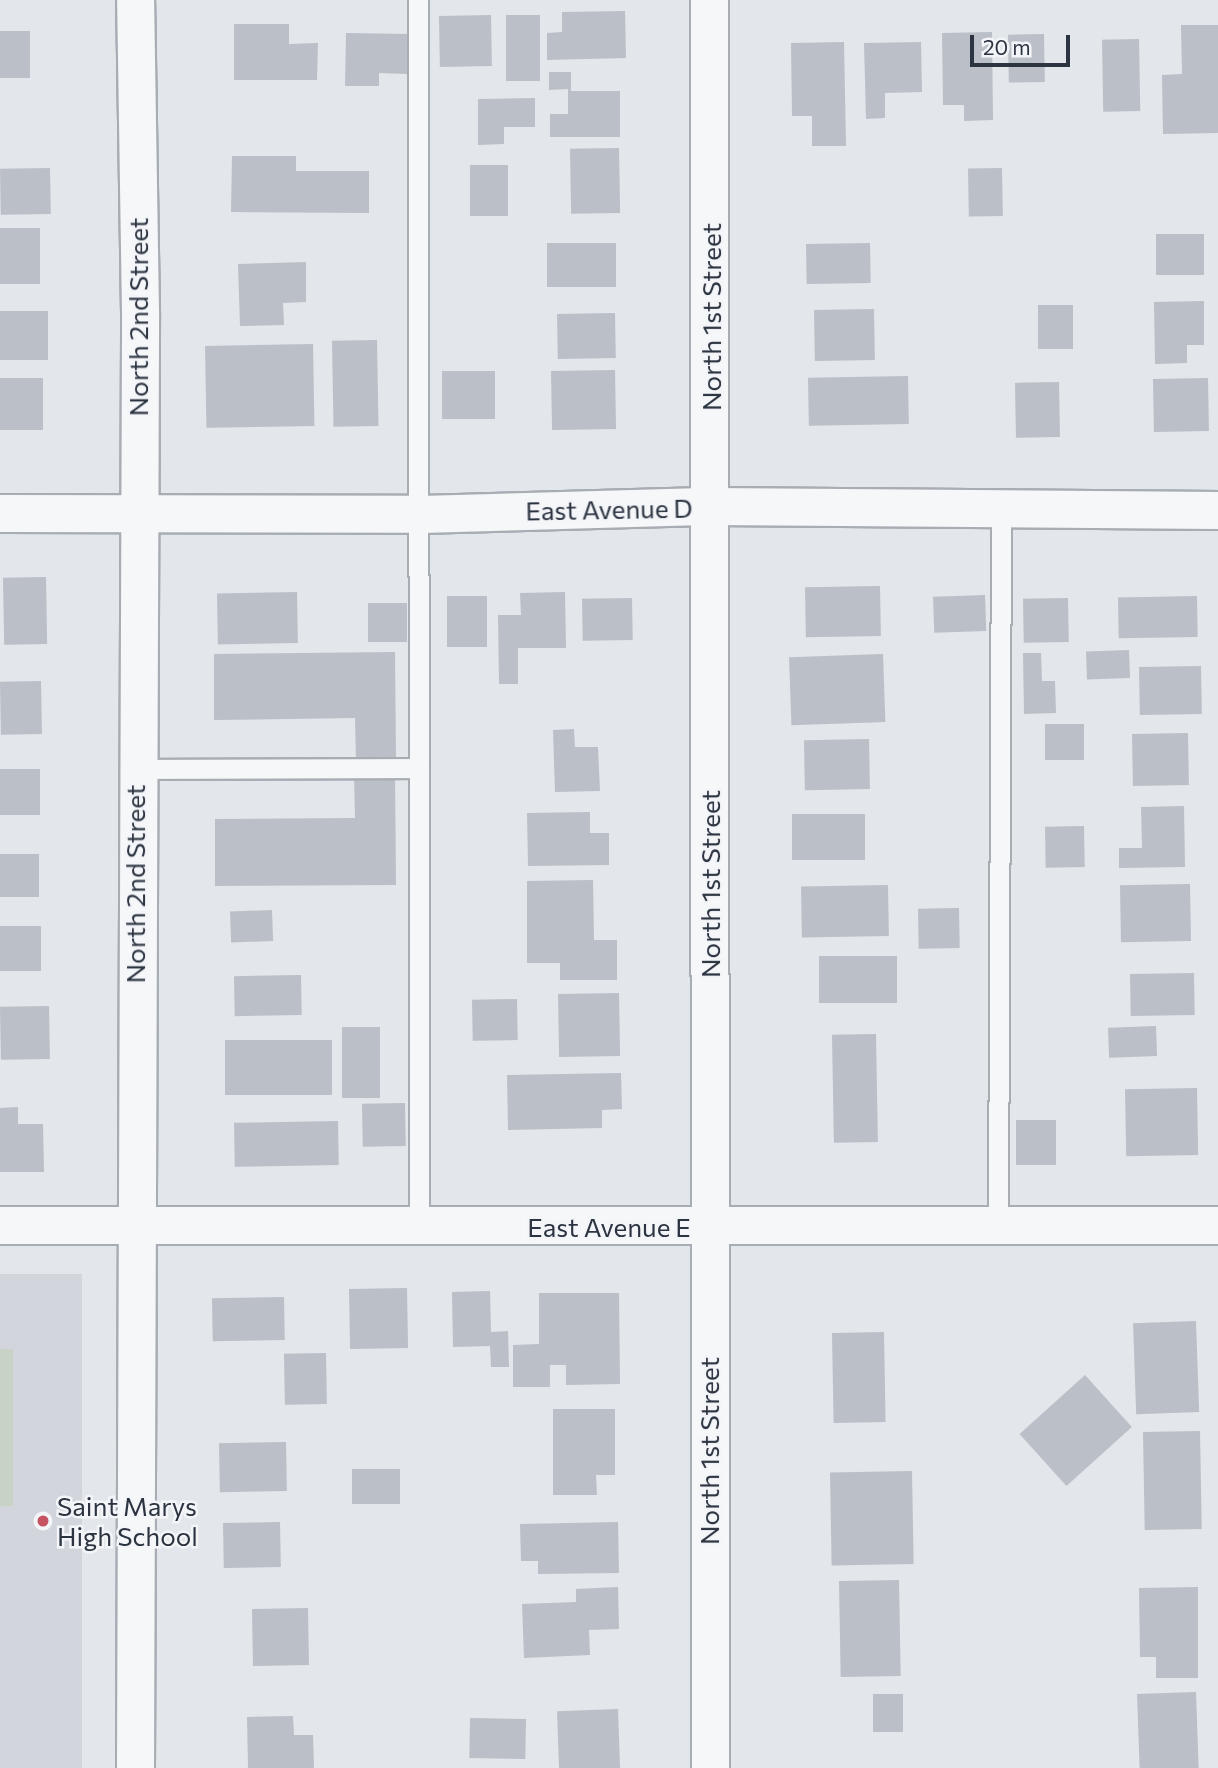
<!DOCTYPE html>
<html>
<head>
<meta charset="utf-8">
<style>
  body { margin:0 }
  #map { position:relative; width:1218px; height:1768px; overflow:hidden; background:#e3e6ea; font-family:Commissioner,sans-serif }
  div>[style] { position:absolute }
  .built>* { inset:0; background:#d2d5dc; transform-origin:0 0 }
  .green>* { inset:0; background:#c9d3c5; transform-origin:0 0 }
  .building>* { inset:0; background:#bbbfc7; transform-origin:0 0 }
  .roads { filter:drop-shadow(2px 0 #a8adb4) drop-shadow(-2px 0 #a8adb4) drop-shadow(0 2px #a8adb4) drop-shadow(0 -2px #a8adb4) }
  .lane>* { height:19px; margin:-9.5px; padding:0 9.5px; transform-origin:9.5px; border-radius:9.5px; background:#f6f7f9 }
  .street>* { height:37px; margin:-18.5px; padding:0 18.5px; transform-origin:18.5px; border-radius:18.5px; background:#f6f7f9 }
  .dots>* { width:19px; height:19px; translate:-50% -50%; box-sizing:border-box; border:4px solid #f3f5f8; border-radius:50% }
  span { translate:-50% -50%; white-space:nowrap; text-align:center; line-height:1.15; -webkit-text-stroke:5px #f3f5f8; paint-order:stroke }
  .street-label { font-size:26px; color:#2c3441 }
  .poi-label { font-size:26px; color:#2c3441 }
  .left { translate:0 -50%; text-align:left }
  .scale { position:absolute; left:970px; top:35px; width:100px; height:32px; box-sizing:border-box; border:4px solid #2c3441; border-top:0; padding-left:9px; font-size:21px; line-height:24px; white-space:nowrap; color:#2c3441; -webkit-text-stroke:5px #f3f5f8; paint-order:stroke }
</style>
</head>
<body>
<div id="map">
  <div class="built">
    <div style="left:0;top:1274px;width:82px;height:494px"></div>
  </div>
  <div class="green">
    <div style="left:0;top:1349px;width:13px;height:157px"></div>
  </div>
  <div class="building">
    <div style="clip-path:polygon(625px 11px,626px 58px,547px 60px,547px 33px,562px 32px,562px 12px)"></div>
    <div style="left:491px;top:15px;width:51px;height:52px;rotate:89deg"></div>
    <div style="left:506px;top:15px;width:34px;height:66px"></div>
    <div style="clip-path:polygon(234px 24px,289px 24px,289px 44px,318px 43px,317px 80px,234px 80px)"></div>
    <div style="clip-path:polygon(1181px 25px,1218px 25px,1218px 133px,1163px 134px,1162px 75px,1182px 74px)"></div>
    <div style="left:0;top:31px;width:30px;height:47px"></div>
    <div style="clip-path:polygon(992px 32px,993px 120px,964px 121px,964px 105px,943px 105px,942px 33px)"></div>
    <div style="clip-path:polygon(346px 33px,408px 34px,407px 74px,379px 73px,379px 86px,345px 86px)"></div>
    <div style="left:1044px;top:34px;width:48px;height:36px;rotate:89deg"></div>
    <div style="left:1139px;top:39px;width:72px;height:37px;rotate:89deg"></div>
    <div style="clip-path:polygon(844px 42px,846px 146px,812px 146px,812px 116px,792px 116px,791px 43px)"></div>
    <div style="clip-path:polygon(921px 42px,922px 92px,885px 93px,885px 118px,866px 119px,864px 43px)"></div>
    <div style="clip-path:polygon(549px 72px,571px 72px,571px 91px,620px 91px,620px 137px,550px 137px,550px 114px,568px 114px,568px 89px,549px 90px)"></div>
    <div style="clip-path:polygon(535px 98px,535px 127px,504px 127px,504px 144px,478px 145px,478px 99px)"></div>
    <div style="left:619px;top:148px;width:65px;height:49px;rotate:89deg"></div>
    <div style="clip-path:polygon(232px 156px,296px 156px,296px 171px,369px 171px,369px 213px,231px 212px)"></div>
    <div style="left:470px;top:165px;width:38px;height:51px"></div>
    <div style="left:50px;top:168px;width:46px;height:50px;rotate:89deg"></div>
    <div style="left:1002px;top:168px;width:48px;height:34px;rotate:89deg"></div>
    <div style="left:0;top:228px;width:40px;height:56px"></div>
    <div style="left:1156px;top:234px;width:48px;height:41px"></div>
    <div style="left:547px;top:243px;width:69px;height:44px"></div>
    <div style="left:870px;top:243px;width:40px;height:64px;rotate:89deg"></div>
    <div style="clip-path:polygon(306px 262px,306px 302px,283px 303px,284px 325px,240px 326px,238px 264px)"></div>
    <div style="clip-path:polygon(1204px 301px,1204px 345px,1187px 345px,1187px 363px,1155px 364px,1154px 302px)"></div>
    <div style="left:1038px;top:305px;width:35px;height:44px"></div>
    <div style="left:874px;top:309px;width:51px;height:60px;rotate:89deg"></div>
    <div style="left:48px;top:311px;width:49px;height:48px;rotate:90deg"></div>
    <div style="left:615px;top:313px;width:45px;height:58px;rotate:89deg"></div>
    <div style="left:377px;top:340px;width:86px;height:45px;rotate:89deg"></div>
    <div style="left:313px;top:344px;width:82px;height:108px;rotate:89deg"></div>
    <div style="left:615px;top:370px;width:59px;height:64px;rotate:89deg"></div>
    <div style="left:495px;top:371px;width:48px;height:53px;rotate:90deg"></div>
    <div style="left:908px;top:376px;width:48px;height:100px;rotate:89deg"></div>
    <div style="left:43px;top:378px;width:52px;height:43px;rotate:90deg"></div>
    <div style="left:1208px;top:378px;width:53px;height:55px;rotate:89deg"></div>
    <div style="left:1059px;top:382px;width:55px;height:44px;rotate:89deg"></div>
    <div style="left:46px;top:577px;width:67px;height:43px;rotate:89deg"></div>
    <div style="left:880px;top:586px;width:50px;height:75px;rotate:89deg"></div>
    <div style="left:297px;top:592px;width:51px;height:80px;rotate:89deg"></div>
    <div style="clip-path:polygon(565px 592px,566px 648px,518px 648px,518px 684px,499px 684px,498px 615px,521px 615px,520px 593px)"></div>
    <div style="left:985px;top:595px;width:36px;height:52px;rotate:88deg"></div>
    <div style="left:447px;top:596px;width:40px;height:51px"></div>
    <div style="left:1197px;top:596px;width:41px;height:79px;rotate:89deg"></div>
    <div style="left:632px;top:598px;width:42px;height:50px;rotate:89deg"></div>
    <div style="left:1068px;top:598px;width:44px;height:45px;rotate:89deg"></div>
    <div style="left:368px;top:603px;width:39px;height:39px"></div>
    <div style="left:1129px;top:650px;width:28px;height:43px;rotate:88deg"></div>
    <div style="clip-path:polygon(395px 652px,396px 761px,356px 762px,355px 718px,214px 720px,214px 654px)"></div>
    <div style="clip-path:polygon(1023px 653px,1041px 653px,1042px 681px,1055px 681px,1056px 713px,1024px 714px)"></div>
    <div style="left:883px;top:654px;width:68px;height:94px;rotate:88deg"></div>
    <div style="left:1201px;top:666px;width:48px;height:62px;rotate:89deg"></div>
    <div style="left:41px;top:681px;width:53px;height:41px;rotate:89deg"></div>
    <div style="left:1084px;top:724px;width:36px;height:39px;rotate:90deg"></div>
    <div style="clip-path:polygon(574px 729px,575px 747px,598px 747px,600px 791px,555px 792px,553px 730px)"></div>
    <div style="left:1188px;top:733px;width:52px;height:56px;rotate:89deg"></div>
    <div style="left:869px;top:739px;width:50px;height:65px;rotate:89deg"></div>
    <div style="left:0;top:769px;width:40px;height:46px"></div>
    <div style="clip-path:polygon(354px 775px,395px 775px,396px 885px,215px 886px,215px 819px,355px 818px)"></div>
    <div style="clip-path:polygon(1184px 806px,1185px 867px,1119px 868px,1119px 848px,1142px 848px,1141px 807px)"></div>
    <div style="clip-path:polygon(590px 812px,590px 833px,609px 833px,609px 865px,528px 866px,527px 813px)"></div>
    <div style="left:865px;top:814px;width:46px;height:73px;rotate:90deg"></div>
    <div style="left:1084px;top:826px;width:41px;height:39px;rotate:89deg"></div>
    <div style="left:0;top:854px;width:39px;height:43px"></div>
    <div style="clip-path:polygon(593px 880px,594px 940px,617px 940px,617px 980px,560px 980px,560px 963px,527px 963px,527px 881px)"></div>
    <div style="left:1190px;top:884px;width:57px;height:70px;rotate:89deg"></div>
    <div style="left:888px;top:885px;width:51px;height:87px;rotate:89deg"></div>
    <div style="left:959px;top:908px;width:40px;height:41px;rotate:89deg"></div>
    <div style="left:272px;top:910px;width:31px;height:42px;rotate:88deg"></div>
    <div style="left:0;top:926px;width:41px;height:45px"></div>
    <div style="left:897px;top:956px;width:47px;height:78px;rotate:90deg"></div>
    <div style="left:1194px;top:973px;width:42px;height:64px;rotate:89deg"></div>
    <div style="left:301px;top:975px;width:40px;height:67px;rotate:89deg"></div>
    <div style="left:619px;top:993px;width:63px;height:61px;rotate:89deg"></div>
    <div style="left:517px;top:999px;width:41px;height:45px;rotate:89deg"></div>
    <div style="left:49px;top:1006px;width:53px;height:49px;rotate:89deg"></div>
    <div style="left:1156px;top:1026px;width:30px;height:48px;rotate:88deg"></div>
    <div style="left:342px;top:1027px;width:38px;height:71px"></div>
    <div style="left:876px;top:1034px;width:108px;height:44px;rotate:89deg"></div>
    <div style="left:332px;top:1040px;width:55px;height:107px;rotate:90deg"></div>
    <div style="clip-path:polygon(621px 1073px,622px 1109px,602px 1110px,602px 1128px,508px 1130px,507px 1075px)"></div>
    <div style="left:1197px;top:1088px;width:67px;height:72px;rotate:89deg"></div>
    <div style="left:405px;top:1103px;width:43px;height:43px;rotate:89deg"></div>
    <div style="clip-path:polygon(18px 1107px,18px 1124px,43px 1124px,44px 1172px,0 1172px,0 1108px)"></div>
    <div style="left:1016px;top:1120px;width:40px;height:45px"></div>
    <div style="left:338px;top:1121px;width:44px;height:104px;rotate:89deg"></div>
    <div style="left:407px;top:1288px;width:60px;height:58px;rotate:89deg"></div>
    <div style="clip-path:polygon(490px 1291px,491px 1332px,508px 1331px,509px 1367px,491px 1367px,490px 1346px,453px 1347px,452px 1292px)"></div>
    <div style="clip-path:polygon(539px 1293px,619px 1293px,620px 1384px,566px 1385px,566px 1365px,550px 1365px,550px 1387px,513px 1387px,513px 1345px,539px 1344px)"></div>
    <div style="left:284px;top:1297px;width:43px;height:72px;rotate:89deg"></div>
    <div style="left:1196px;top:1321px;width:91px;height:63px;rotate:88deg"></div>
    <div style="left:884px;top:1332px;width:90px;height:52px;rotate:89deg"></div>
    <div style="left:326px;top:1353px;width:51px;height:42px;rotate:89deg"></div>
    <div style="left:1085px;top:1375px;width:70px;height:88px;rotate:48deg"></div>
    <div style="clip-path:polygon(553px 1409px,615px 1409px,615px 1475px,596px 1475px,597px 1495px,553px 1495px)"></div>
    <div style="left:1200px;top:1431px;width:98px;height:57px;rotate:89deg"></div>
    <div style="left:286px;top:1442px;width:49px;height:67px;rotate:89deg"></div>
    <div style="left:352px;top:1469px;width:48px;height:35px"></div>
    <div style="left:912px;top:1471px;width:93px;height:82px;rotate:89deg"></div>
    <div style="left:280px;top:1522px;width:45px;height:57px;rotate:89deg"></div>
    <div style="clip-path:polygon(618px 1522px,619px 1573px,538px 1574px,538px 1561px,521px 1561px,520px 1524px)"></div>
    <div style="left:899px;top:1580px;width:96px;height:60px;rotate:89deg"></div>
    <div style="clip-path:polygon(618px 1587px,619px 1629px,589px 1630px,590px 1655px,524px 1658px,522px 1604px,576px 1602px,576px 1589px)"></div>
    <div style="clip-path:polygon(1198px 1587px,1198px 1678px,1156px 1678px,1156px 1657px,1140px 1657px,1139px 1588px)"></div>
    <div style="left:308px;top:1608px;width:57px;height:56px;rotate:89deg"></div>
    <div style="left:1196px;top:1692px;width:76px;height:59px;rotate:88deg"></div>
    <div style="left:873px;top:1694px;width:30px;height:38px"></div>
    <div style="left:618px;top:1709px;width:59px;height:61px;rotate:88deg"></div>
    <div style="clip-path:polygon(293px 1716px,294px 1735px,313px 1735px,314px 1768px,248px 1768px,247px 1717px)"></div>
    <div style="left:470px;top:1718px;width:56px;height:40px;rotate:1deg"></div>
  </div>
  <div class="roads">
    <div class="lane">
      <div style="left:418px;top:0;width:1226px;rotate:89.95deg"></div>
      <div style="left:136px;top:769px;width:283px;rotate:-0.2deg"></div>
      <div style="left:998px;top:1225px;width:715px;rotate:-89.76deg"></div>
    </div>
    <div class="street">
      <div style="left:709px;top:0;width:1768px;rotate:89.97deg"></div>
      <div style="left:0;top:513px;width:420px;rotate:0.1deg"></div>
      <div style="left:420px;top:514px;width:292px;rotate:-1.6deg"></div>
      <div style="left:712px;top:506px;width:506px;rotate:0.45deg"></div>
      <div style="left:0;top:1225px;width:1218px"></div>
      <div style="left:135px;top:1768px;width:1456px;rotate:-89.8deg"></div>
      <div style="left:140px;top:312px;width:312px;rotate:-90.9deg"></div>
    </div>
  </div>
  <div class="dots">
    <div style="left:43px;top:1521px;background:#c55363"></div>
  </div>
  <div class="street-label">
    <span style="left:138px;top:317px;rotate:-90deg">North 2nd Street</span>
    <span style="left:711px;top:317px;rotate:-90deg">North 1st Street</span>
    <span style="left:609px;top:509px;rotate:-1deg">East Avenue D</span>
    <span style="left:135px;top:884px;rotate:-90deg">North 2nd Street</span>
    <span style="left:710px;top:884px;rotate:-90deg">North 1st Street</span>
    <span style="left:609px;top:1227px">East Avenue E</span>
    <span style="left:709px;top:1451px;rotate:-90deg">North 1st Street</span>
  </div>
  <div class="poi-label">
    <span class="left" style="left:57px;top:1521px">Saint Marys<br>High School</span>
  </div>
  <div class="scale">20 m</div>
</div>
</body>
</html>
